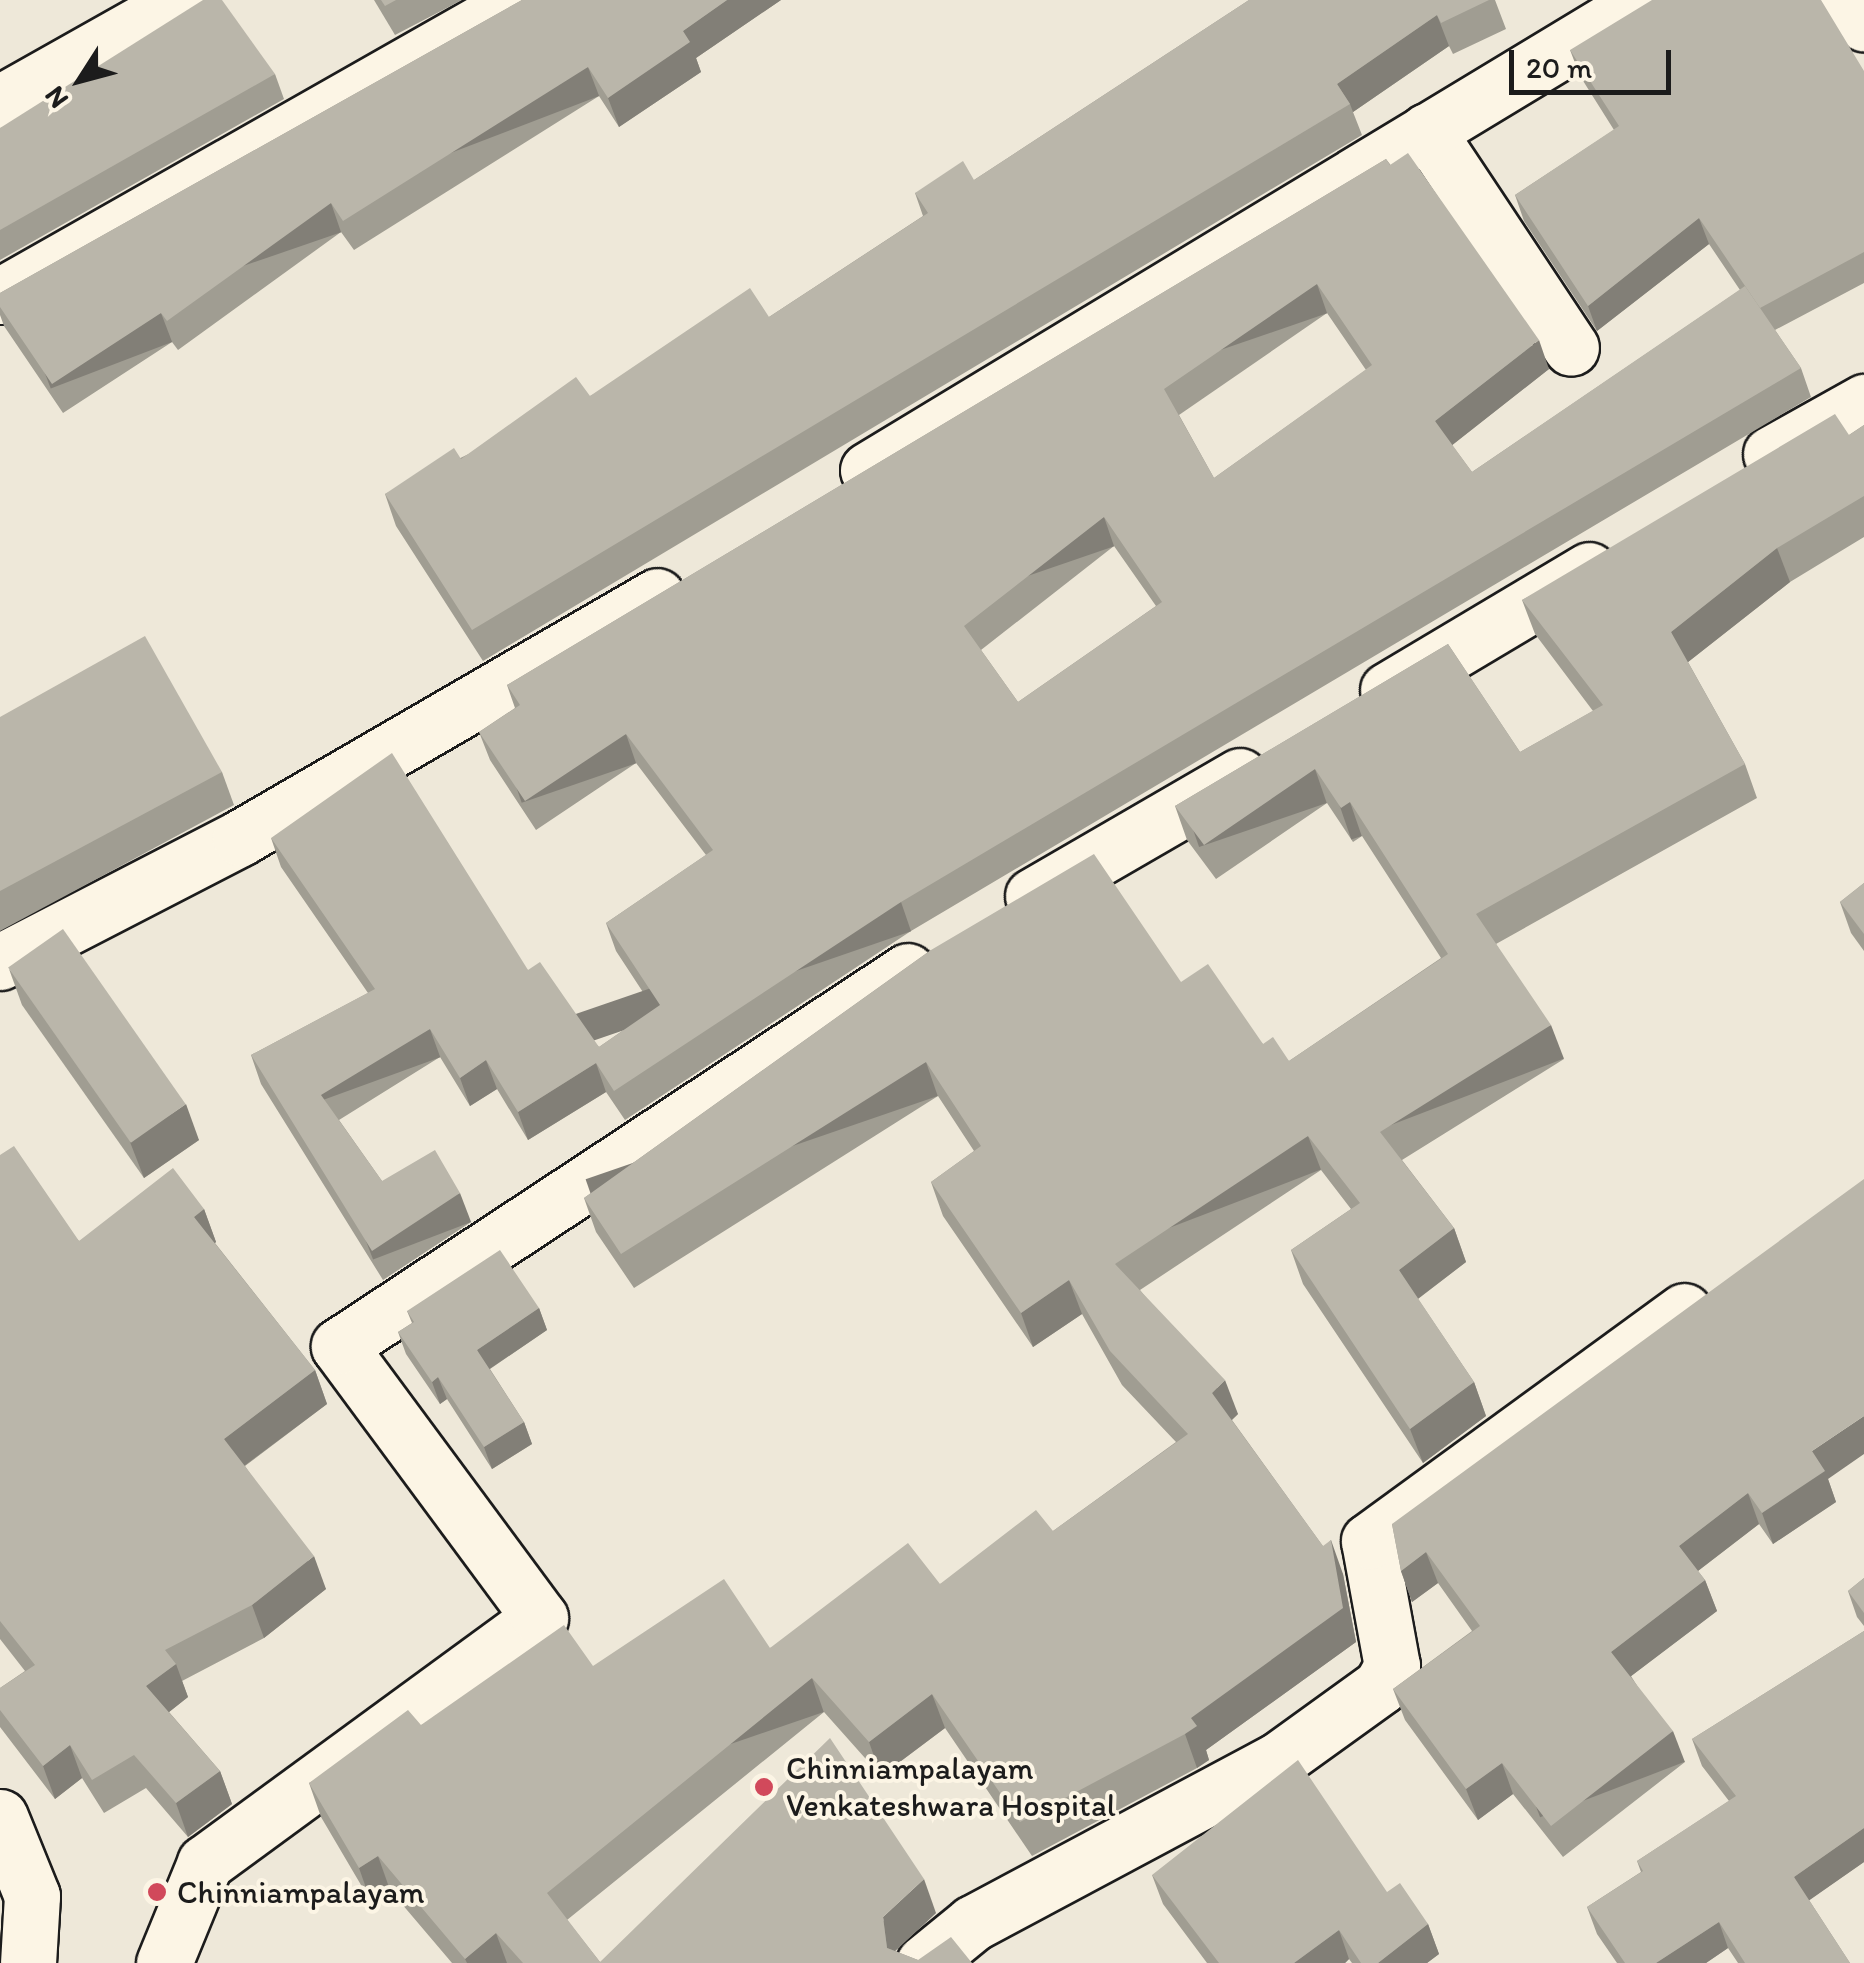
<!DOCTYPE html>
<html>
<head>
<meta charset="utf-8">
<style>
  body { margin:0 }
  #map { position:relative; width:1864px; height:1963px; overflow:hidden; background:#eee8d9; font-family:Itim,sans-serif }
  div>[style] { position:absolute }
  .roads { filter:drop-shadow(2px 0 #1c1c1c) drop-shadow(-2px 0 #1c1c1c) drop-shadow(0 2px #1c1c1c) drop-shadow(0 -2px #1c1c1c) }
  .minor>* { height:55px; margin:-27.5px; padding:0 27.5px; transform-origin:27.5px; border-radius:27.5px; background:#fcf5e5 }
  .major>* { height:55px; margin:-27.5px; padding:0 27.5px; transform-origin:27.5px; border-radius:27.5px; background:#fcf5e5 }
  .wall>* { inset:0; background:#a09d92 }
  .shaded-wall>* { inset:0; background:#827f77; transform-origin:0 0 }
  .building>* { inset:0; background:#bab6aa; transform-origin:0 0 }
  .dots>* { width:28px; height:28px; translate:-50% -50%; box-sizing:border-box; border:5px solid #fcf5e5; border-radius:50% }
  span { translate:-50% -50%; white-space:nowrap; text-align:center; line-height:1.15; -webkit-text-stroke:8px #fcf5e5; paint-order:stroke }
  .poi-label { font-size:32px; color:#1c1c1c }
  .left { translate:0 -50%; text-align:left }
  .north { position:absolute; left:30px; top:30px; width:100px; height:100px; -webkit-text-stroke:8px #fcf5e5; paint-order:stroke; rotate:234deg; font-size:28px; font-weight:700; line-height:40px; text-align:center; color:#1c1c1c }
  .north::after { content:''; display:block; margin:auto; width:35px; height:45px; background:#1c1c1c; clip-path:polygon(50% 0,100% 100%,50% 72%,0 100%) }
  .scale { position:absolute; left:1509px; top:50px; width:162px; height:45px; box-sizing:border-box; border:5px solid #1c1c1c; border-top:0; padding-left:12px; font-size:30px; line-height:35px; white-space:nowrap; color:#1c1c1c; -webkit-text-stroke:8px #fcf5e5; paint-order:stroke }
</style>
</head>
<body>
<div id="map">
  <div class="roads">
    <div class="minor">
      <div style="left:1847px;top:0;width:29px;rotate:54deg"></div>
      <div style="left:0;top:103px;width:210px;rotate:-29.4deg"></div>
      <div style="left:1427px;top:131px;width:260px;rotate:56.4deg"></div>
      <div style="left:0;top:296px;width:599px;rotate:-29.6deg"></div>
      <div style="left:1771px;top:454px;width:107px;rotate:-29.2deg"></div>
      <div style="left:868px;top:470px;width:908px;rotate:-31.17deg"></div>
      <div style="left:1388px;top:690px;width:234px;rotate:-30.8deg"></div>
      <div style="left:1033px;top:896px;width:239px;rotate:-30.1deg"></div>
      <div style="left:0;top:962px;width:270px;rotate:-27.3deg"></div>
      <div style="left:240px;top:838px;width:482px;rotate:-30.1deg"></div>
      <div style="left:164px;top:1963px;width:108px;rotate:-67.7deg"></div>
      <div style="left:205px;top:1863px;width:415px;rotate:-36.2deg"></div>
      <div style="left:540px;top:1618px;width:338px;rotate:-126.5deg"></div>
      <div style="left:339px;top:1346px;width:681px;rotate:-33.39deg"></div>
      <div style="left:924px;top:1963px;width:63px;rotate:-39.2deg"></div>
      <div style="left:973px;top:1923px;width:344px;rotate:-28.1deg"></div>
      <div style="left:1277px;top:1761px;width:128px;rotate:-35.8deg"></div>
      <div style="left:1381px;top:1686px;width:23px;rotate:-61deg"></div>
      <div style="left:1392px;top:1666px;width:127px;rotate:-100.4deg"></div>
      <div style="left:1369px;top:1541px;width:390px;rotate:-36.1deg"></div>
    </div>
    <div class="major">
      <div style="left:0;top:1817px;width:85px;rotate:67.9deg"></div>
      <div style="left:32px;top:1896px;width:67px;rotate:93.4deg"></div>
    </div>
  </div>
  <div class="wall">
    <div style="clip-path:polygon(374px 0,462px 0,395px 35px)"></div>
    <div style="clip-path:polygon(522px 0,781px 0,696px 58px,701px 72px,619px 127px,599px 96px,354px 250px,341px 232px,178px 350px,172px 342px,63px 413px,4px 326px,0 315px,0 293px)"></div>
    <div style="clip-path:polygon(1249px 0,1495px 0,1506px 29px,1453px 54px,1449px 46px,1353px 112px,1362px 135px,483px 661px,396px 526px,385px 494px,590px 396px,769px 317px,923px 216px,915px 193px,974px 180px)"></div>
    <div style="clip-path:polygon(evenodd,1570px 50px,1864px 71px,1864px 283px,1775px 330px,1801px 368px,1811px 397px,911px 931px,625px 1120px,606px 1092px,528px 1140px,497px 1089px,470px 1106px,440px 1057px,339px 1120px,382px 1181px,471px 1222px,383px 1280px,261px 1084px,251px 1055px,368px 993px,281px 867px,271px 838px,528px 970px,599px 1047px,654px 1009px,616px 951px,606px 923px,706px 855px,636px 763px,536px 830px,490px 760px,479px 732px,515px 708px,507px 685px,1386px 159px,1549px 369px,1452px 445px,1472px 472px,1740px 290px,1709px 244px,1597px 331px,1524px 221px,1515px 195px,1614px 130px,1580px 76px,1570px 50px,1327px 313px,1366px 370px,1214px 478px,1179px 415px,1327px 313px,1570px 50px,1114px 546px,1156px 606px,1018px 702px,981px 650px,1114px 546px)"></div>
    <div style="clip-path:polygon(275px 74px,284px 99px,0 260px,0 128px)"></div>
    <div style="clip-path:polygon(1864px 425px,1864px 537px,1790px 582px,1688px 662px,1745px 764px,1757px 798px,1496px 944px,1564px 1059px,1402px 1160px,1454px 1228px,1466px 1262px,1418px 1299px,1474px 1382px,1486px 1416px,1423px 1463px,1303px 1284px,1291px 1250px,1351px 1209px,1321px 1170px,1140px 1290px,1238px 1414px,1232px 1420px,1343px 1574px,1356px 1642px,1206px 1750px,1209px 1760px,1197px 1768px,1032px 1856px,945px 1728px,881px 1776px,824px 1712px,567px 1920px,600px 1962px,936px 1913px,895px 1951px,918px 1960px,972px 1963px,452px 1963px,390px 1890px,371px 1902px,321px 1817px,309px 1783px,421px 1725px,593px 1666px,770px 1648px,940px 1584px,1053px 1531px,1176px 1442px,1122px 1385px,1082px 1314px,1033px 1347px,943px 1216px,931px 1182px,974px 1151px,938px 1096px,634px 1288px,596px 1232px,584px 1198px,931px 950px,1181px 982px,1263px 1044px,1289px 1061px,1441px 958px,1362px 836px,1353px 842px,1327px 803px,1216px 879px,1187px 840px,1175px 806px,1448px 644px,1520px 752px,1593px 711px,1535px 634px,1522px 600px,1849px 435px)"></div>
    <div style="clip-path:polygon(0 717px,222px 772px,234px 805px,0 931px)"></div>
    <div style="clip-path:polygon(1864px 883px,1864px 951px,1851px 933px,1840px 902px)"></div>
    <div style="clip-path:polygon(9px 969px,199px 1140px,144px 1178px,22px 1005px)"></div>
    <div style="clip-path:polygon(0 1155px,79px 1241px,204px 1209px,216px 1242px,215px 1243px,315px 1370px,327px 1404px,245px 1466px,326px 1589px,264px 1638px,182px 1681px,188px 1697px,169px 1712px,220px 1771px,232px 1804px,188px 1837px,146px 1788px,104px 1813px,82px 1778px,55px 1799px,0 1727px,0 1688px,25px 1671px,0 1639px)"></div>
    <div style="clip-path:polygon(539px 1308px,547px 1330px,490px 1369px,524px 1422px,532px 1444px,492px 1469px,447px 1399px,440px 1404px,406px 1354px,398px 1332px,412px 1323px,407px 1311px)"></div>
    <div style="clip-path:polygon(1828px 1479px,1836px 1502px,1773px 1544px,1759px 1524px,1698px 1571px,1705px 1580px,1717px 1611px,1631px 1676px,1685px 1762px,1563px 1857px,1513px 1794px,1478px 1820px,1405px 1720px,1393px 1689px,1472px 1631px,1438px 1583px,1412px 1602px,1401px 1571px,1392px 1524px)"></div>
    <div style="clip-path:polygon(1864px 1578px,1864px 1626px,1857px 1617px,1848px 1591px)"></div>
    <div style="clip-path:polygon(1864px 1631px,1864px 1862px,1809px 1900px,1850px 1963px,1738px 1963px,1728px 1948px,1706px 1963px,1617px 1963px,1597px 1934px,1587px 1907px,1641px 1872px,1637px 1861px,1729px 1801px,1702px 1766px,1692px 1739px)"></div>
    <div style="clip-path:polygon(1152px 1875px,1387px 1892px,1428px 1924px,1439px 1954px,1427px 1963px,1352px 1963px,1349px 1959px,1345px 1963px,1207px 1963px,1163px 1904px)"></div>
  </div>
  <div class="shaded-wall">
    <div style="clip-path:polygon(727px 0,781px 0,696px 58px,701px 72px,619px 127px,608px 98px,683px 31px)"></div>
    <div style="clip-path:polygon(1437px 15px,1449px 46px,1353px 112px,1350px 104px,1337px 84px)"></div>
    <div style="left:588px;top:67px;width:31px;height:289px;rotate:69deg"></div>
    <div style="left:331px;top:203px;width:31px;height:202px;rotate:71deg"></div>
    <div style="clip-path:polygon(1699px 218px,1709px 244px,1597px 331px,1588px 306px)"></div>
    <div style="left:1317px;top:284px;width:31px;height:186px;rotate:71deg"></div>
    <div style="left:161px;top:313px;width:31px;height:130px;rotate:69deg"></div>
    <div style="clip-path:polygon(1539px 340px,1549px 369px,1446px 450px,1435px 421px)"></div>
    <div style="left:1104px;top:517px;width:31px;height:177px;rotate:71deg"></div>
    <div style="clip-path:polygon(1777px 548px,1790px 582px,1683px 666px,1671px 632px)"></div>
    <div style="left:626px;top:734px;width:31px;height:121px;rotate:71deg"></div>
    <div style="left:1315px;top:769px;width:36px;height:135px;rotate:71deg"></div>
    <div style="left:1350px;top:802px;width:36px;height:11px;rotate:71deg"></div>
    <div style="left:901px;top:902px;width:31px;height:344px;rotate:71deg"></div>
    <div style="left:1551px;top:1025px;width:36px;height:202px;rotate:69deg"></div>
    <div style="left:430px;top:1029px;width:30px;height:127px;rotate:70deg"></div>
    <div style="clip-path:polygon(486px 1060px,497px 1089px,470px 1106px,460px 1078px)"></div>
    <div style="left:926px;top:1062px;width:36px;height:360px;rotate:71deg"></div>
    <div style="clip-path:polygon(596px 1063px,606px 1092px,528px 1140px,518px 1112px)"></div>
    <div style="clip-path:polygon(186px 1104px,199px 1140px,144px 1178px,130px 1142px)"></div>
    <div style="left:1308px;top:1136px;width:36px;height:232px;rotate:69deg"></div>
    <div style="left:460px;top:1193px;width:31px;height:105px;rotate:69deg"></div>
    <div style="clip-path:polygon(204px 1209px,216px 1242px,206px 1250px,194px 1217px)"></div>
    <div style="clip-path:polygon(1454px 1228px,1466px 1262px,1411px 1304px,1399px 1270px)"></div>
    <div style="clip-path:polygon(1069px 1280px,1082px 1314px,1033px 1347px,1021px 1313px)"></div>
    <div style="clip-path:polygon(539px 1308px,547px 1330px,485px 1372px,477px 1350px)"></div>
    <div style="clip-path:polygon(315px 1370px,327px 1404px,236px 1472px,224px 1439px)"></div>
    <div style="clip-path:polygon(438px 1377px,447px 1399px,440px 1404px,432px 1382px)"></div>
    <div style="clip-path:polygon(1225px 1380px,1238px 1414px,1224px 1427px,1212px 1393px)"></div>
    <div style="clip-path:polygon(1474px 1382px,1486px 1416px,1423px 1463px,1410px 1429px)"></div>
    <div style="clip-path:polygon(1864px 1416px,1864px 1454px,1828px 1479px,1836px 1502px,1773px 1544px,1762px 1513px,1812px 1451px)"></div>
    <div style="clip-path:polygon(524px 1422px,532px 1444px,492px 1469px,484px 1447px)"></div>
    <div style="clip-path:polygon(1748px 1493px,1759px 1524px,1690px 1577px,1679px 1546px)"></div>
    <div style="clip-path:polygon(1331px 1540px,1343px 1574px,1356px 1642px,1206px 1750px,1209px 1760px,1197px 1768px,1185px 1734px,1191px 1718px)"></div>
    <div style="clip-path:polygon(1426px 1552px,1438px 1583px,1412px 1602px,1401px 1571px)"></div>
    <div style="clip-path:polygon(314px 1556px,326px 1589px,264px 1638px,252px 1605px)"></div>
    <div style="clip-path:polygon(1705px 1580px,1717px 1611px,1622px 1683px,1611px 1652px)"></div>
    <div style="clip-path:polygon(176px 1664px,188px 1697px,159px 1720px,146px 1686px)"></div>
    <div style="left:812px;top:1678px;width:36px;height:341px;rotate:71deg"></div>
    <div style="clip-path:polygon(932px 1694px,945px 1728px,881px 1776px,869px 1742px)"></div>
    <div style="left:1673px;top:1731px;width:33px;height:155px;rotate:69deg"></div>
    <div style="clip-path:polygon(70px 1745px,82px 1778px,55px 1799px,43px 1766px)"></div>
    <div style="clip-path:polygon(1502px 1763px,1513px 1794px,1478px 1820px,1466px 1789px)"></div>
    <div style="clip-path:polygon(220px 1771px,232px 1804px,188px 1837px,176px 1803px)"></div>
    <div style="clip-path:polygon(1864px 1828px,1864px 1862px,1804px 1904px,1794px 1877px)"></div>
    <div style="clip-path:polygon(378px 1856px,390px 1890px,371px 1902px,359px 1868px)"></div>
    <div style="clip-path:polygon(924px 1879px,936px 1913px,895px 1951px,887px 1948px,883px 1917px)"></div>
    <div style="clip-path:polygon(1719px 1922px,1728px 1948px,1706px 1963px,1656px 1963px)"></div>
    <div style="clip-path:polygon(1428px 1924px,1439px 1954px,1427px 1963px,1378px 1963px)"></div>
    <div style="clip-path:polygon(1339px 1930px,1349px 1959px,1345px 1963px,1294px 1963px)"></div>
    <div style="clip-path:polygon(496px 1933px,507px 1963px,467px 1963px,465px 1959px)"></div>
  </div>
  <div class="building">
    <div style="clip-path:polygon(203px 0,222px 0,275px 74px,0 230px,0 128px)"></div>
    <div style="clip-path:polygon(381px 0,396px 0,385px 6px)"></div>
    <div style="clip-path:polygon(522px 0,727px 0,683px 31px,690px 42px,608px 98px,588px 67px,343px 221px,331px 203px,167px 321px,161px 313px,52px 384px,0 307px,0 293px)"></div>
    <div style="clip-path:polygon(1249px 0,1489px 0,1441px 23px,1437px 15px,1337px 84px,1350px 104px,472px 630px,385px 494px,454px 448px,461px 459px,576px 377px,590px 396px,750px 288px,769px 317px,928px 213px,915px 193px,963px 161px,974px 180px)"></div>
    <div style="clip-path:polygon(1652px 0,1821px 0,1864px 71px,1864px 252px,1760px 308px,1699px 218px,1588px 306px,1515px 195px,1619px 126px,1570px 50px)"></div>
    <div style="clip-path:polygon(evenodd,1408px 153px,1539px 340px,1435px 421px,1472px 472px,1745px 286px,1801px 368px,901px 902px,614px 1091px,596px 1063px,518px 1112px,486px 1060px,460px 1078px,430px 1029px,321px 1095px,382px 1181px,435px 1150px,460px 1193px,372px 1251px,251px 1055px,375px 989px,271px 838px,392px 753px,528px 970px,540px 962px,599px 1047px,660px 1005px,606px 923px,713px 850px,626px 734px,525px 801px,479px 732px,520px 705px,507px 685px,1386px 159px,1390px 165px,1408px 153px,1317px 284px,1372px 365px,1214px 478px,1164px 389px,1317px 284px,1408px 153px,1104px 517px,1162px 602px,1018px 702px,964px 626px,1104px 517px)"></div>
    <div style="clip-path:polygon(1835px 414px,1849px 435px,1864px 425px,1864px 496px,1777px 548px,1671px 632px,1745px 764px,1476px 914px,1551px 1025px,1380px 1132px,1454px 1228px,1399px 1270px,1474px 1382px,1410px 1429px,1291px 1250px,1360px 1203px,1308px 1136px,1115px 1264px,1225px 1380px,1212px 1393px,1323px 1546px,1331px 1540px,1343px 1608px,1191px 1718px,1197px 1726px,1185px 1734px,1020px 1822px,932px 1694px,869px 1742px,812px 1678px,547px 1893px,600px 1962px,830px 1738px,924px 1879px,883px 1917px,887px 1948px,918px 1960px,951px 1937px,972px 1963px,523px 1963px,496px 1933px,465px 1959px,378px 1856px,359px 1868px,309px 1783px,408px 1710px,421px 1725px,564px 1625px,593px 1666px,724px 1579px,770px 1648px,908px 1543px,940px 1584px,1036px 1510px,1053px 1531px,1188px 1434px,1110px 1351px,1069px 1280px,1021px 1313px,931px 1182px,981px 1146px,926px 1062px,621px 1254px,584px 1198px,931px 950px,1094px 854px,1181px 982px,1208px 964px,1263px 1044px,1273px 1037px,1289px 1061px,1448px 954px,1350px 802px,1341px 808px,1315px 769px,1204px 845px,1175px 806px,1448px 644px,1520px 752px,1603px 705px,1522px 600px)"></div>
    <div style="clip-path:polygon(145px 636px,222px 772px,0 891px,0 717px)"></div>
    <div style="clip-path:polygon(1864px 883px,1864px 934px,1840px 902px)"></div>
    <div style="left:63px;top:929px;width:214px;height:67px;rotate:55deg"></div>
    <div style="clip-path:polygon(14px 1146px,79px 1241px,173px 1168px,204px 1209px,194px 1217px,315px 1370px,224px 1439px,314px 1556px,252px 1605px,165px 1650px,176px 1664px,146px 1686px,220px 1771px,176px 1803px,134px 1755px,92px 1780px,70px 1745px,43px 1766px,0 1710px,0 1688px,35px 1665px,0 1621px,0 1155px)"></div>
    <div style="clip-path:polygon(1864px 1179px,1864px 1416px,1812px 1451px,1825px 1471px,1762px 1513px,1748px 1493px,1679px 1546px,1705px 1580px,1611px 1652px,1673px 1731px,1551px 1826px,1502px 1763px,1466px 1789px,1393px 1689px,1480px 1626px,1426px 1552px,1401px 1571px,1392px 1524px)"></div>
    <div style="clip-path:polygon(500px 1250px,539px 1308px,477px 1350px,524px 1422px,484px 1447px,438px 1377px,432px 1382px,398px 1332px,414px 1322px,407px 1311px)"></div>
    <div style="clip-path:polygon(1864px 1578px,1864px 1613px,1848px 1591px)"></div>
    <div style="clip-path:polygon(1864px 1631px,1864px 1828px,1794px 1877px,1850px 1963px,1745px 1963px,1719px 1922px,1656px 1963px,1625px 1963px,1587px 1907px,1643px 1871px,1637px 1861px,1736px 1796px,1692px 1739px)"></div>
    <div style="clip-path:polygon(1298px 1760px,1387px 1892px,1400px 1883px,1428px 1924px,1378px 1963px,1361px 1963px,1339px 1930px,1294px 1963px,1219px 1963px,1152px 1875px)"></div>
  </div>
  <div class="dots">
    <div style="left:764px;top:1787px;background:#d1495b"></div>
    <div style="left:157px;top:1892px;background:#d1495b"></div>
  </div>
  <div class="poi-label">
    <span class="left" style="left:786px;top:1787px">Chinniampalayam<br>Venkateshwara Hospital</span>
    <span class="left" style="left:177px;top:1892px">Chinniampalayam</span>
  </div>
  <div class="north">N</div>
  <div class="scale">20 m</div>
</div>
</body>
</html>
